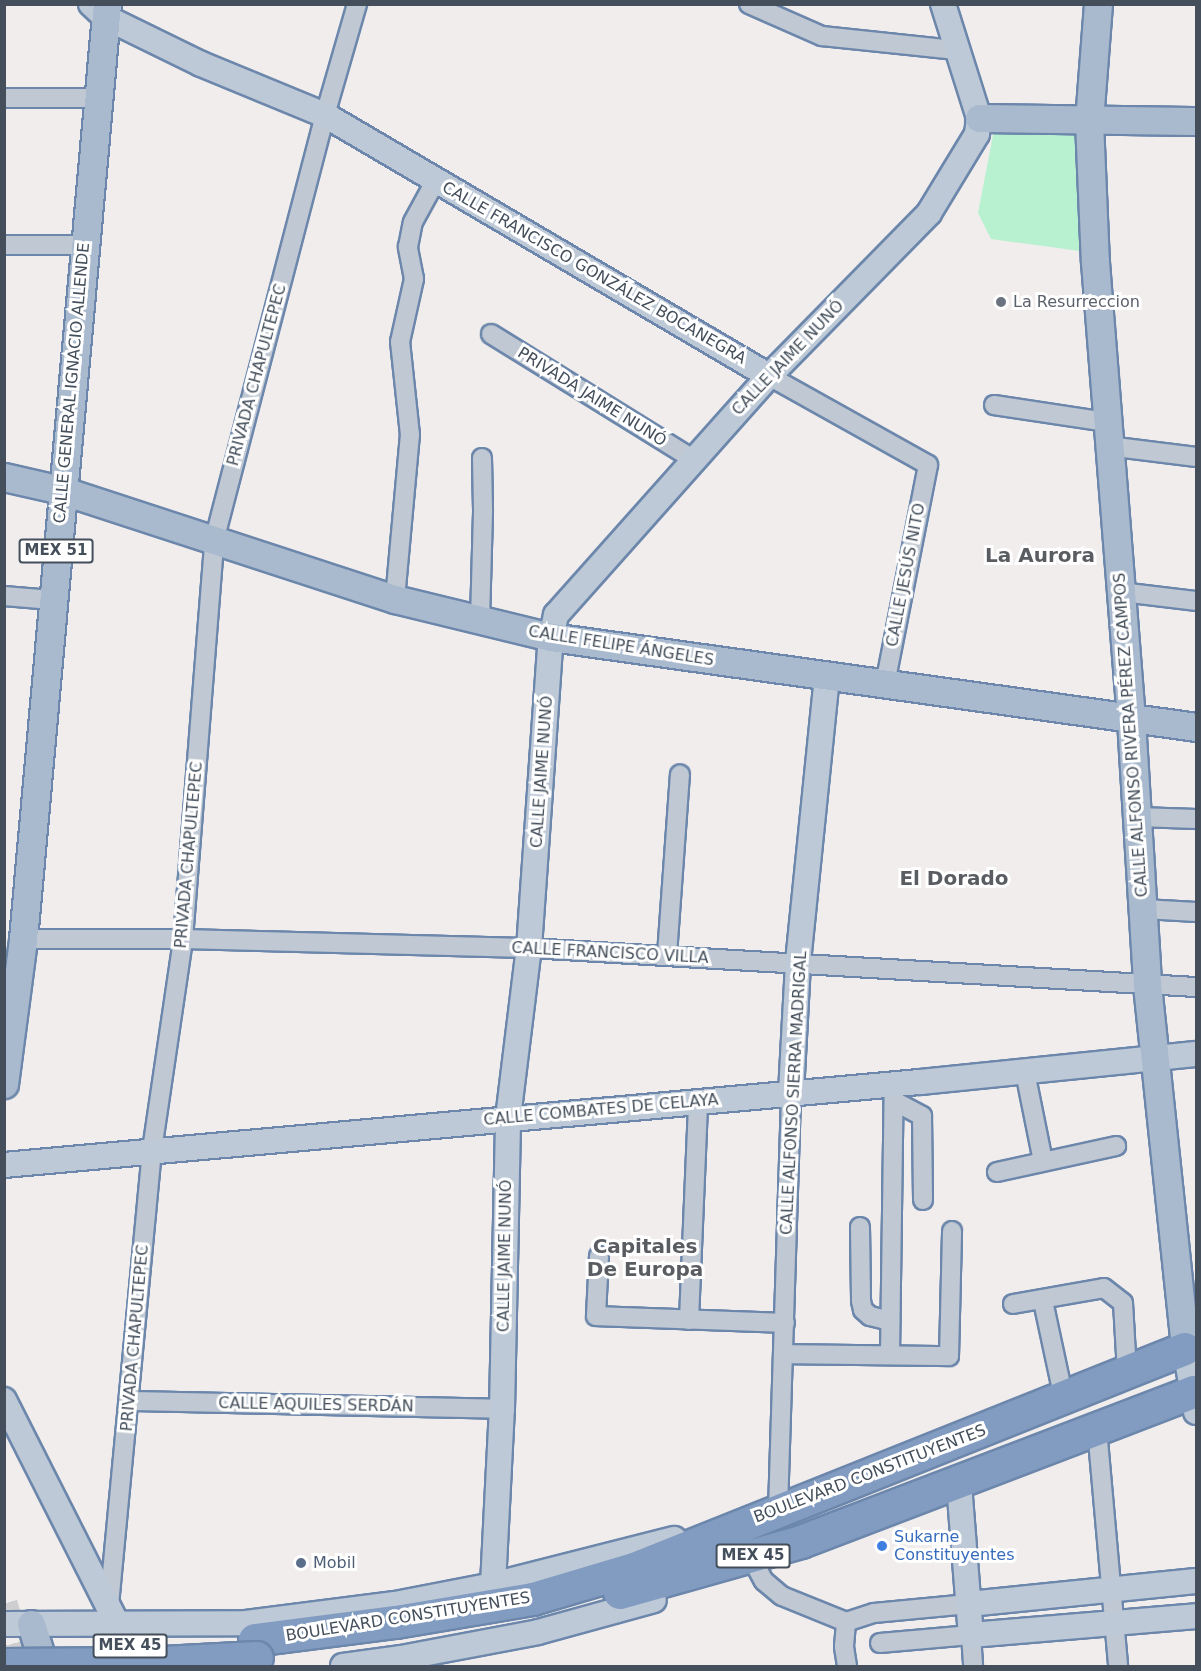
<!DOCTYPE html>
<html>
<head>
<meta charset="utf-8">
<style>
  body { margin:0 }
  #map { position:relative; width:1201px; height:1671px; overflow:hidden; background:#f0edec; font-family:"DejaVu Sans",sans-serif }
  div>[style] { position:absolute }
  .green>* { inset:0; background:#b7f1d0 }
  .primary-tunnel>* { height:27px; margin-top:-13.5px; transform-origin:0; background:repeating-linear-gradient(90deg,#cecdcf 0 27px,transparent 0 41px) }
  .roads { filter:drop-shadow(2px 0 #6c87ab) drop-shadow(-2px 0 #6c87ab) drop-shadow(0 2px #6c87ab) drop-shadow(0 -2px #6c87ab) }
  .street>* { height:18px; margin:-9px; padding:0 9px; transform-origin:9px; border-radius:9px; background:#bfc8d3 }
  .secondary>* { height:24px; margin:-12px; padding:0 12px; transform-origin:12px; border-radius:12px; background:#bec9d7 }
  .primary>* { height:27px; margin:-13.5px; padding:0 13.5px; transform-origin:13.5px; border-radius:13.5px; background:#aabace }
  .highway>* { height:32px; margin:-16px; padding:0 16px; transform-origin:16px; border-radius:16px; background:#819cc0 }
  .bridges { filter:drop-shadow(2px 0 #6c87ab) drop-shadow(-2px 0 #6c87ab) drop-shadow(0 2px #6c87ab) drop-shadow(0 -2px #6c87ab) }
  .highway-bridge>* { height:32px; margin:-16px; padding:0 16px; transform-origin:16px; border-radius:16px; background:#819cc0 }
  .dots>* { width:16px; height:16px; translate:-50% -50%; box-sizing:border-box; border:3px solid #fff; border-radius:50% }
  span { translate:-50% -50%; white-space:nowrap; text-align:center; line-height:1.15; -webkit-text-stroke:6px #fff; paint-order:stroke }
  .shield-label span { padding:2px 4px; background:#fff; border:2px solid; border-radius:4px; -webkit-text-stroke-width:0 }
  .shield-label { font-size:15px; color:#444f5b; font-weight:700 }
  .street-label { font-size:16px; color:#444f5b }
  .worship-label { font-size:16px; color:#5b616d }
  .left { translate:0 -50%; text-align:left }
  .shop-label { font-size:16px; color:#366cbe }
  .service-label { font-size:16px; color:#4e5e75 }
  .quarter-label { font-size:20px; color:#595d62; font-weight:700 }
  .frame { position:absolute; inset:0; border:6px solid #444f5b; pointer-events:none }
</style>
</head>
<body>
<div id="map">
  <div class="green">
    <div style="clip-path:polygon(995px 125px,1076px 131px,1080px 251px,991px 239px,978px 213px)"></div>
  </div>
  <div class="primary-tunnel">
    <div style="left:4px;top:1603px;width:66px;rotate:74.1deg"></div>
  </div>
  <div class="roads">
    <div class="street">
      <div style="left:749px;top:4px;width:80px;rotate:23.7deg"></div>
      <div style="left:822px;top:36px;width:135px;rotate:6deg"></div>
      <div style="left:4px;top:98px;width:94px"></div>
      <div style="left:4px;top:245px;width:81px"></div>
      <div style="left:491px;top:334px;width:239px;rotate:31.8deg"></div>
      <div style="left:769px;top:376px;width:182px;rotate:29.2deg"></div>
      <div style="left:928px;top:465px;width:224px;rotate:101.1deg"></div>
      <div style="left:994px;top:405px;width:113px;rotate:8.6deg"></div>
      <div style="left:1108px;top:446px;width:89px;rotate:7.1deg"></div>
      <div style="left:1121px;top:592px;width:76px;rotate:6.8deg"></div>
      <div style="left:4px;top:596px;width:48px;rotate:4.8deg"></div>
      <div style="left:395px;top:599px;width:165px;rotate:-84.8deg"></div>
      <div style="left:410px;top:435px;width:94px;rotate:-96.1deg"></div>
      <div style="left:400px;top:342px;width:65px;rotate:-77.5deg"></div>
      <div style="left:414px;top:279px;width:33px;rotate:-101deg"></div>
      <div style="left:408px;top:247px;width:25px;rotate:-79deg"></div>
      <div style="left:413px;top:222px;width:48px;rotate:-61.3deg"></div>
      <div style="left:480px;top:620px;width:110px;rotate:-88.4deg"></div>
      <div style="left:483px;top:510px;width:52px;rotate:-91.1deg"></div>
      <div style="left:1138px;top:817px;width:58px;rotate:2deg"></div>
      <div style="left:1144px;top:909px;width:52px;rotate:3.3deg"></div>
      <div style="left:23px;top:939px;width:160px"></div>
      <div style="left:183px;top:939px;width:346px;rotate:1.5deg"></div>
      <div style="left:529px;top:948px;width:668px;rotate:3.35deg"></div>
      <div style="left:667px;top:955px;width:181px;rotate:-85.9deg"></div>
      <div style="left:1025px;top:1072px;width:91px;rotate:78.6deg"></div>
      <div style="left:894px;top:1101px;width:32px;rotate:28deg"></div>
      <div style="left:922px;top:1116px;width:84px;rotate:89.3deg"></div>
      <div style="left:997px;top:1172px;width:122px;rotate:-12.3deg"></div>
      <div style="left:860px;top:1227px;width:74px;rotate:89.2deg"></div>
      <div style="left:861px;top:1301px;width:9px;rotate:77deg"></div>
      <div style="left:863px;top:1310px;width:9px;rotate:41deg"></div>
      <div style="left:870px;top:1316px;width:21px;rotate:14deg"></div>
      <div style="left:599px;top:1256px;width:60px;rotate:92.9deg"></div>
      <div style="left:596px;top:1316px;width:189px;rotate:2.1deg"></div>
      <div style="left:1043px;top:1301px;width:100px;rotate:77.9deg"></div>
      <div style="left:1013px;top:1304px;width:92px;rotate:-10deg"></div>
      <div style="left:1104px;top:1288px;width:24px;rotate:38deg"></div>
      <div style="left:1123px;top:1303px;width:69px;rotate:86.7deg"></div>
      <div style="left:689px;top:1320px;width:219px;rotate:-87.6deg"></div>
      <div style="left:784px;top:1354px;width:165px;rotate:0.7deg"></div>
      <div style="left:949px;top:1356px;width:125px;rotate:-88.6deg"></div>
      <div style="left:890px;top:1355px;width:271px;rotate:-89.2deg"></div>
      <div style="left:130px;top:1401px;width:372px;rotate:1.2deg"></div>
      <div style="left:1097px;top:1429px;width:238px;rotate:84.9deg"></div>
      <div style="left:778px;top:1510px;width:417px;rotate:-88.2deg"></div>
      <div style="left:751px;top:1557px;width:27px;rotate:62deg"></div>
      <div style="left:764px;top:1581px;width:23px;rotate:40deg"></div>
      <div style="left:782px;top:1596px;width:69px;rotate:22.1deg"></div>
      <div style="left:109px;top:1605px;width:457px;rotate:-84.6deg"></div>
      <div style="left:152px;top:1150px;width:213px;rotate:-81.6deg"></div>
      <div style="left:183px;top:939px;width:399px;rotate:-85.5deg"></div>
      <div style="left:214px;top:541px;width:440px;rotate:-75.4deg"></div>
      <div style="left:325px;top:115px;width:116px;rotate:-73.9deg"></div>
      <div style="left:880px;top:1643px;width:91px;rotate:-5deg"></div>
      <div style="left:971px;top:1635px;width:31px;rotate:86deg"></div>
      <div style="left:847px;top:1666px;width:20px;rotate:-99deg"></div>
      <div style="left:844px;top:1646px;width:24px;rotate:-85deg"></div>
      <div style="left:846px;top:1622px;width:29px;rotate:-18deg"></div>
      <div style="left:874px;top:1613px;width:95px;rotate:-5.4deg"></div>
    </div>
    <div class="secondary">
      <div style="left:91px;top:4px;width:19px;rotate:43deg"></div>
      <div style="left:105px;top:17px;width:107px;rotate:26.1deg"></div>
      <div style="left:201px;top:64px;width:134px;rotate:22.4deg"></div>
      <div style="left:325px;top:115px;width:515px;rotate:30.45deg"></div>
      <div style="left:791px;top:1093px;width:131px;rotate:-86.9deg"></div>
      <div style="left:798px;top:962px;width:286px;rotate:-84.2deg"></div>
      <div style="left:4px;top:1165px;width:920px;rotate:-5.18deg"></div>
      <div style="left:920px;top:1082px;width:277px;rotate:-5.8deg"></div>
      <div style="left:1185px;top:1349px;width:64px;rotate:80.1deg"></div>
      <div style="left:4px;top:1400px;width:251px;rotate:63.2deg"></div>
      <div style="left:117px;top:1624px;width:52px;rotate:53.6deg"></div>
      <div style="left:959px;top:1484px;width:151px;rotate:85.5deg"></div>
      <div style="left:971px;top:1635px;width:226px;rotate:-4.8deg"></div>
      <div style="left:493px;top:1585px;width:176px;rotate:-87.1deg"></div>
      <div style="left:502px;top:1409px;width:291px;rotate:-88.8deg"></div>
      <div style="left:508px;top:1118px;width:171px;rotate:-83deg"></div>
      <div style="left:529px;top:948px;width:312px;rotate:-86deg"></div>
      <div style="left:551px;top:637px;width:23px;rotate:-77deg"></div>
      <div style="left:556px;top:615px;width:320px;rotate:-48.3deg"></div>
      <div style="left:769px;top:376px;width:228px;rotate:-45.5deg"></div>
      <div style="left:929px;top:213px;width:92px;rotate:-58.7deg"></div>
      <div style="left:977px;top:134px;width:16px;rotate:-83deg"></div>
      <div style="left:979px;top:118px;width:120px;rotate:-107.5deg"></div>
      <div style="left:969px;top:1604px;width:228px;rotate:-5.8deg"></div>
      <div style="left:4px;top:1624px;width:242px;rotate:-0.2deg"></div>
      <div style="left:246px;top:1623px;width:150px;rotate:-7.3deg"></div>
      <div style="left:395px;top:1604px;width:100px;rotate:-11deg"></div>
      <div style="left:493px;top:1585px;width:187px;rotate:-14.3deg"></div>
      <div style="left:343px;top:1666px;width:59px;rotate:-7.9deg"></div>
      <div style="left:401px;top:1658px;width:139px;rotate:-10.7deg"></div>
      <div style="left:538px;top:1632px;width:120px;rotate:-15.4deg"></div>
    </div>
    <div class="primary">
      <div style="left:1098px;top:4px;width:117px;rotate:94.4deg"></div>
      <div style="left:1089px;top:121px;width:141px;rotate:87.6deg"></div>
      <div style="left:1095px;top:262px;width:459px;rotate:85.5deg"></div>
      <div style="left:1131px;top:720px;width:265px;rotate:86.5deg"></div>
      <div style="left:1147px;top:985px;width:366px;rotate:84deg"></div>
      <div style="left:1185px;top:1349px;width:12px;rotate:-24deg"></div>
      <div style="left:979px;top:118px;width:217px;rotate:0.8deg"></div>
      <div style="left:4px;top:477px;width:58px;rotate:12.8deg"></div>
      <div style="left:61px;top:490px;width:351px;rotate:18.1deg"></div>
      <div style="left:395px;top:599px;width:161px;rotate:13.7deg"></div>
      <div style="left:551px;top:637px;width:651px;rotate:7.94deg"></div>
      <div style="left:4px;top:1084px;width:146px;rotate:-82.5deg"></div>
      <div style="left:23px;top:939px;width:939px;rotate:-84.87deg"></div>
      <div style="left:31px;top:1624px;width:44px;rotate:72.8deg"></div>
    </div>
    <div class="highway">
      <div style="left:620px;top:1593px;width:188px;rotate:-15.7deg"></div>
      <div style="left:801px;top:1542px;width:420px;rotate:-20.9deg"></div>
      <div style="left:255px;top:1640px;width:142px;rotate:-7.3deg"></div>
      <div style="left:396px;top:1622px;width:139px;rotate:-9.5deg"></div>
      <div style="left:533px;top:1599px;width:105px;rotate:-16.5deg"></div>
      <div style="left:634px;top:1569px;width:593px;rotate:-21.77deg"></div>
    </div>
  </div>
  <div class="bridges">
    <div class="highway-bridge">
      <div style="left:4px;top:1665px;width:139px;rotate:-0.4deg"></div>
      <div style="left:143px;top:1664px;width:114px;rotate:-3deg"></div>
    </div>
  </div>
  <div class="dots">
    <div style="left:1001px;top:302px;background:#6b7280"></div>
    <div style="left:882px;top:1546px;background:#3f7fe0"></div>
    <div style="left:301px;top:1563px;background:#5c6f8a"></div>
  </div>
  <div class="shield-label">
    <span style="left:56px;top:551px">MEX 51</span>
    <span style="left:753px;top:1556px">MEX 45</span>
    <span style="left:130px;top:1646px">MEX 45</span>
  </div>
  <div class="street-label">
    <span style="left:594px;top:273px;rotate:30deg">CALLE FRANCISCO GONZÁLEZ BOCANEGRA</span>
    <span style="left:788px;top:358px;rotate:-46deg">CALLE JAIME NUNÓ</span>
    <span style="left:257px;top:375px;rotate:-75deg">PRIVADA CHAPULTEPEC</span>
    <span style="left:72px;top:383px;rotate:-85deg">CALLE GENERAL IGNACIO ALLENDE</span>
    <span style="left:592px;top:397px;rotate:32deg">PRIVADA JAIME NUNÓ</span>
    <span style="left:906px;top:575px;rotate:-79deg">CALLE JESÚS NITO</span>
    <span style="left:621px;top:646px;rotate:9deg">CALLE FELIPE ÁNGELES</span>
    <span style="left:1131px;top:735px;rotate:-94deg">CALLE ALFONSO RIVERA PÉREZ CAMPOS</span>
    <span style="left:542px;top:772px;rotate:-86deg">CALLE JAIME NUNÓ</span>
    <span style="left:189px;top:855px;rotate:-85deg">PRIVADA CHAPULTEPEC</span>
    <span style="left:610px;top:953px;rotate:3deg">CALLE FRANCISCO VILLA</span>
    <span style="left:794px;top:1093px;rotate:-87deg">CALLE ALFONSO SIERRA MADRIGAL</span>
    <span style="left:601px;top:1110px;rotate:-5deg">CALLE COMBATES DE CELAYA</span>
    <span style="left:505px;top:1256px;rotate:-89deg">CALLE JAIME NUNÓ</span>
    <span style="left:135px;top:1338px;rotate:-85deg">PRIVADA CHAPULTEPEC</span>
    <span style="left:316px;top:1405px;rotate:1deg">CALLE AQUILES SERDÁN</span>
    <span style="left:870px;top:1474px;rotate:-21deg">BOULEVARD CONSTITUYENTES</span>
    <span style="left:408px;top:1617px;rotate:-9deg">BOULEVARD CONSTITUYENTES</span>
  </div>
  <div class="worship-label">
    <span class="left" style="left:1013px;top:302px">La Resurreccion</span>
  </div>
  <div class="shop-label">
    <span class="left" style="left:894px;top:1546px">Sukarne<br>Constituyentes</span>
  </div>
  <div class="service-label">
    <span class="left" style="left:313px;top:1563px">Mobil</span>
  </div>
  <div class="quarter-label">
    <span style="left:1040px;top:555px">La Aurora</span>
    <span style="left:954px;top:878px">El Dorado</span>
    <span style="left:645px;top:1258px">Capitales<br>De Europa</span>
  </div>
  <div class="frame"></div>
</div>
</body>
</html>
